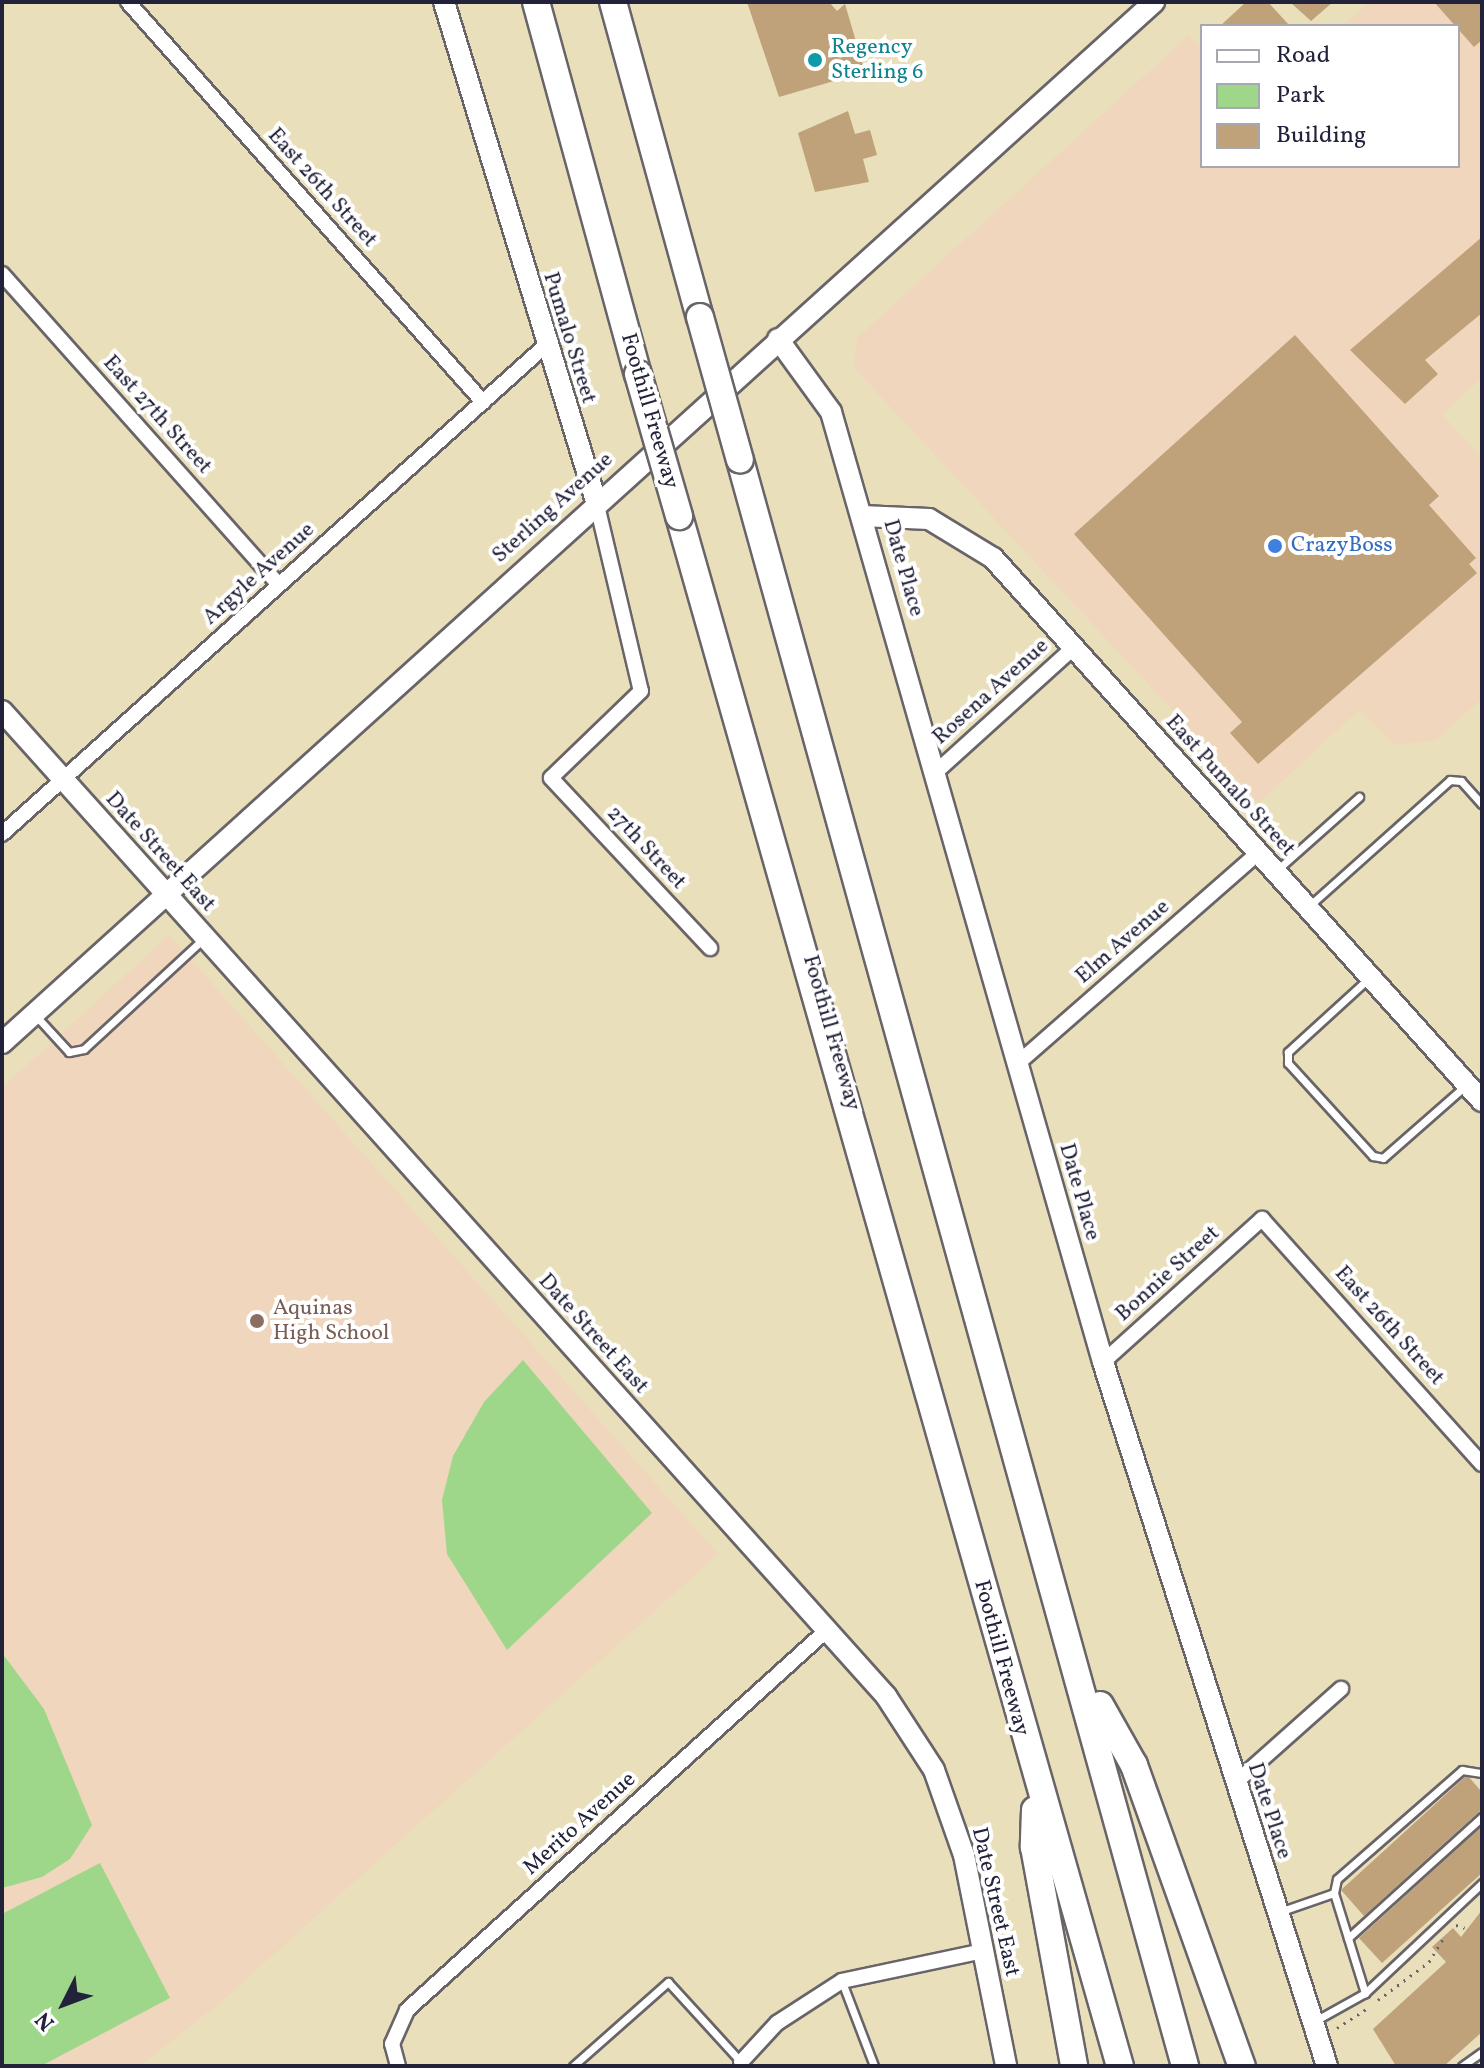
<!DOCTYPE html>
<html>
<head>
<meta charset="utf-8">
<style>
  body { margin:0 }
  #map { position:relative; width:1484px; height:2068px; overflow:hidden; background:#e9dfbb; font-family:Vollkorn,serif }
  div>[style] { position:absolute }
  .built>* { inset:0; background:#f0d6bc }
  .green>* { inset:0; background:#9fd78a }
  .building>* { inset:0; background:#bfa17a }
  .path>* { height:3px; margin-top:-1.5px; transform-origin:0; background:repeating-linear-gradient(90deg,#686468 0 2px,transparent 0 8px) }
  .roads { filter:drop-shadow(2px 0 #686468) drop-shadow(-2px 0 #686468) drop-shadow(0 2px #686468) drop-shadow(0 -2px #686468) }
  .lane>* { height:7px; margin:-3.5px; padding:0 3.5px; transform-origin:3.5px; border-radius:3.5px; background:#fff }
  .street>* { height:14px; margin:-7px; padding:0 7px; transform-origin:7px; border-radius:7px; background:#fff }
  .secondary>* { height:20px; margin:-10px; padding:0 10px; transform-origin:10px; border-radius:10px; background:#fff }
  .highway>* { height:26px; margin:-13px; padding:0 13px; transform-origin:13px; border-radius:13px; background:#fff }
  .bridges { filter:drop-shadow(2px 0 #686468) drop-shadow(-2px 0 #686468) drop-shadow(0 2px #686468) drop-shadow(0 -2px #686468) }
  .highway-bridge>* { height:26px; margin:-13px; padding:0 13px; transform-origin:13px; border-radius:13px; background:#fff }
  .dots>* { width:22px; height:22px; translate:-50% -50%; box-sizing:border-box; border:4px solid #fff; border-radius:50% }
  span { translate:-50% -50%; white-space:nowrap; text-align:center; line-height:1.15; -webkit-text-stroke:8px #fff; paint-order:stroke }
  .culture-label { font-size:22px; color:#0d838f }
  .left { translate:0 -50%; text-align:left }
  .street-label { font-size:22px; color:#22223b }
  .shop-label { font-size:22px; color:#366cbe }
  .education-label { font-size:22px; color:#785e54 }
  .frame { position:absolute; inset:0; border:4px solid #22223b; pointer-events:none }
  .legend { position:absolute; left:1200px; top:24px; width:260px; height:144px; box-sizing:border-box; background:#fff; border:2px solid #a7a7b1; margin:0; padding:10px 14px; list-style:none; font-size:24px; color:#22223b }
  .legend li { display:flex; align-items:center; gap:16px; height:40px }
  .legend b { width:40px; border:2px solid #a7a7b1 }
  .north { position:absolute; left:24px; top:1964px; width:80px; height:80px; -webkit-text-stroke:6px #fff; paint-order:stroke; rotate:228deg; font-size:22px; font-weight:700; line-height:32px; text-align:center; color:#22223b }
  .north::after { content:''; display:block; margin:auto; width:28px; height:36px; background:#22223b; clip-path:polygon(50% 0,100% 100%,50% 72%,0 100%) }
</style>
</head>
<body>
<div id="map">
  <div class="built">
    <div style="clip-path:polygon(1369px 2px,1482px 2px,1482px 378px,1442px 414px,1482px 458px,1482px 699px,1436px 740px,1395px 745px,1359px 710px,1259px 803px,854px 368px,857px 338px,1189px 35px,1202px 50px,1202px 166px,1458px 166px,1458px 26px,1342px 26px)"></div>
    <div style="clip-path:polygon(169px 935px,718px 1554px,221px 2002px,140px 2066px,2px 2066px,2px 1088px)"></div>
  </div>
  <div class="green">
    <div style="clip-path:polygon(523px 1360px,652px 1513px,507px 1650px,447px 1554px,442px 1500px,453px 1456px,484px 1402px)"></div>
    <div style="clip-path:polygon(2px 1653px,44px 1709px,92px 1825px,70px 1859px,42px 1877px,2px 1888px)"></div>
    <div style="clip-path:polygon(100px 1863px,170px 1998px,41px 2066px,2px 2066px,2px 1914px)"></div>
  </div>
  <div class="building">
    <div style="clip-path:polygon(747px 2px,829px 2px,837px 11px,845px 4px,865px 72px,779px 97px)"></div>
    <div style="clip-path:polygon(1246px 2px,1268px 2px,1290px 26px,1220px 26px)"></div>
    <div style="clip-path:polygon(1290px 2px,1333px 2px,1311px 21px)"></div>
    <div style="clip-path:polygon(1434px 2px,1482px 2px,1482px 40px,1474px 47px)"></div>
    <div style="clip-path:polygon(848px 111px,855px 134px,870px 130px,877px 155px,863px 159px,869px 182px,815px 192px,798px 133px)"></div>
    <div style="clip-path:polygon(1482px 237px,1482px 313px,1425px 360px,1438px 374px,1405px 404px,1350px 350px)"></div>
    <div style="clip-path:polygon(1295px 335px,1439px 496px,1429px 505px,1476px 558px,1469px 564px,1477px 573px,1258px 764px,1230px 733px,1242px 722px,1074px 534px)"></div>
    <div style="clip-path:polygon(1467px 1775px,1482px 1792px,1482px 1809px,1364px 1916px,1341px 1890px)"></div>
    <div style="clip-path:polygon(1482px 1826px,1482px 1873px,1382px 1963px,1359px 1938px)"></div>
    <div style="clip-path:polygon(1482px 1910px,1482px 2032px,1444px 2066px,1396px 2066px,1373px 2029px,1446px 1962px,1432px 1947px,1453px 1928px,1461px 1937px)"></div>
  </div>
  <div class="path">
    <div style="left:1456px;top:1925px;width:9px;rotate:18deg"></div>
    <div style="left:1378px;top:2000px;width:64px;rotate:-36.7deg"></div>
    <div style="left:1429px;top:1962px;width:27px;rotate:-59deg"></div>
    <div style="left:1337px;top:2028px;width:35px;rotate:-33deg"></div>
  </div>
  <div class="roads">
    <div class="lane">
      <div style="left:1277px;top:870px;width:110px;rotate:-41.7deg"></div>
      <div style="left:1309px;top:906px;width:189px;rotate:-41.8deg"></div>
      <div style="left:1450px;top:780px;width:11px;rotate:5deg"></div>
      <div style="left:1461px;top:781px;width:31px;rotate:48deg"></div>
      <div style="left:1369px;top:978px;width:110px;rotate:137.6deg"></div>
      <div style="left:1288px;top:1052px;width:11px;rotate:90deg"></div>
      <div style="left:1288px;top:1063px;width:126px;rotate:47.6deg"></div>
      <div style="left:1373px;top:1156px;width:10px;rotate:11deg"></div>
      <div style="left:1383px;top:1158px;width:109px;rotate:-41.3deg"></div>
      <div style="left:36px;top:1016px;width:49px;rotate:47.5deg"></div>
      <div style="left:69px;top:1052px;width:15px;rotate:-11deg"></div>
      <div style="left:84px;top:1049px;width:162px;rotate:-42.7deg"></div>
      <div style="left:1334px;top:1893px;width:14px;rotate:-78deg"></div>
      <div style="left:1337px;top:1879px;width:166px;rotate:-41.1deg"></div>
      <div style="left:1462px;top:1770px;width:20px;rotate:9deg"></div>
      <div style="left:1279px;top:1912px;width:58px;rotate:-19.1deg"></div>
      <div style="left:1334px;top:1893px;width:105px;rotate:72.8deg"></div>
      <div style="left:1365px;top:1993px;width:57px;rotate:150.8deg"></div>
      <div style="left:1348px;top:1938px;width:181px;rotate:-42.1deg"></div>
      <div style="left:842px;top:1982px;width:90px;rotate:69.1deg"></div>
      <div style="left:1365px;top:1993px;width:161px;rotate:-43.2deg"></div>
      <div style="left:573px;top:2066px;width:127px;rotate:-41.5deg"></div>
      <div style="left:668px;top:1982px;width:108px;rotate:47.6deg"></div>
      <div style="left:1462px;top:2066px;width:24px;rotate:-35deg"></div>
    </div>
    <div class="street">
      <div style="left:128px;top:2px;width:535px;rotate:48.41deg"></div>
      <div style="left:2px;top:274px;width:416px;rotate:48.3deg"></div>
      <div style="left:596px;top:501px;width:195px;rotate:76.7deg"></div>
      <div style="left:641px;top:691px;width:125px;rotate:136deg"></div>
      <div style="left:551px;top:778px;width:233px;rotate:46.9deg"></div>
      <div style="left:937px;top:771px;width:185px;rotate:-42.1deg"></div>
      <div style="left:2px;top:834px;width:730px;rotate:-41.95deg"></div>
      <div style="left:1017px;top:1064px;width:320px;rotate:-41.2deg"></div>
      <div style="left:1103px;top:1362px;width:214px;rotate:-42deg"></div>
      <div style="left:1262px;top:1219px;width:329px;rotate:48.1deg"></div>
      <div style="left:1235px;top:1783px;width:142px;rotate:-41.6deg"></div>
      <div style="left:741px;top:2062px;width:53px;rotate:-47.3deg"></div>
      <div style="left:777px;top:2023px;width:77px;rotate:-32.9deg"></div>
      <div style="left:842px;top:1981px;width:144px;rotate:-12deg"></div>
      <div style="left:398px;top:2066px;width:23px;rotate:-105deg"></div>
      <div style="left:392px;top:2044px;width:37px;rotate:-66deg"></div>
      <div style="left:407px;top:2010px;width:566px;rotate:-42.14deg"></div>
    </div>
    <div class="secondary">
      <div style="left:444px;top:2px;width:522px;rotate:73.06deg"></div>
      <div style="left:778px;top:339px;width:90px;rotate:54deg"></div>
      <div style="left:831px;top:412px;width:988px;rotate:74.02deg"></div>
      <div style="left:1103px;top:1362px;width:739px;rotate:72.35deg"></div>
      <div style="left:862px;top:516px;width:67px;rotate:2.6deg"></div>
      <div style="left:929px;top:519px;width:75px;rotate:31.4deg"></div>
      <div style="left:993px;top:558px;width:731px;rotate:48deg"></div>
      <div style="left:2px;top:711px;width:1324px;rotate:48.09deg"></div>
      <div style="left:886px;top:1696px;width:88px;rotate:57deg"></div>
      <div style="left:934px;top:1770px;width:90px;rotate:70.6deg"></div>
      <div style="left:964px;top:1855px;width:215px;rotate:78.7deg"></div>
      <div style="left:2px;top:1043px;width:1553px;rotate:-42.1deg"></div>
    </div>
    <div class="highway">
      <div style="left:536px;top:2px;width:386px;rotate:74.7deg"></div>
      <div style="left:613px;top:2px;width:327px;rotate:74.6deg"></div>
      <div style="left:740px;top:460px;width:1667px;rotate:74.51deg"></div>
      <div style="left:679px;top:516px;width:1612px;rotate:74.12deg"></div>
      <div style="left:1100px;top:1705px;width:69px;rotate:60.5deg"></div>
      <div style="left:1134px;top:1765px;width:320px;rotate:70.3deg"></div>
      <div style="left:1035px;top:1810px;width:37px;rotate:92deg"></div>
      <div style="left:1034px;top:1847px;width:223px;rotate:79.6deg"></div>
    </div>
  </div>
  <div class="bridges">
    <div class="highway-bridge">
      <div style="left:700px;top:317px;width:148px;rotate:74.4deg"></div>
      <div style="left:638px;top:374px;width:148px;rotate:73.9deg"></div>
    </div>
  </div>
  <div class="dots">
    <div style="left:815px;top:60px;background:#0f9aa8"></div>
    <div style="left:1275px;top:546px;background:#3f7fe0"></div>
    <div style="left:257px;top:1321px;background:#8d6e63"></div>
  </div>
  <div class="culture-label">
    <span class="left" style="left:831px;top:60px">Regency<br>Sterling 6</span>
  </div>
  <div class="street-label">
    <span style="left:322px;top:188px;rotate:48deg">East 26th Street</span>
    <span style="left:569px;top:338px;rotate:73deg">Pumalo Street</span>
    <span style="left:649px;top:411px;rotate:74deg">Foothill Freeway</span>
    <span style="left:157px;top:415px;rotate:48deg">East 27th Street</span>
    <span style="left:553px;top:508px;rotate:-42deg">Sterling Avenue</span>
    <span style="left:903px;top:568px;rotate:74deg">Date Place</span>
    <span style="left:259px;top:574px;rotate:-42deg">Argyle Avenue</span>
    <span style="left:991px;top:692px;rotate:-42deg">Rosena Avenue</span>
    <span style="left:1230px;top:786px;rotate:48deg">East Pumalo Street</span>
    <span style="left:646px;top:848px;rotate:47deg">27th Street</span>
    <span style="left:160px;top:852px;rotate:48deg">Date Street East</span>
    <span style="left:1123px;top:942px;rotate:-41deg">Elm Avenue</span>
    <span style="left:831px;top:1033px;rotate:74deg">Foothill Freeway</span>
    <span style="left:1079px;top:1192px;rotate:74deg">Date Place</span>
    <span style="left:1168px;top:1274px;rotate:-42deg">Bonnie Street</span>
    <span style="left:1389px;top:1326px;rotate:48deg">East 26th Street</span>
    <span style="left:593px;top:1334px;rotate:48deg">Date Street East</span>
    <span style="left:1001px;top:1658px;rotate:75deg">Foothill Freeway</span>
    <span style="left:1269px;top:1811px;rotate:72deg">Date Place</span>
    <span style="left:580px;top:1824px;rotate:-42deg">Merito Avenue</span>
    <span style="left:995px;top:1902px;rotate:77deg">Date Street East</span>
  </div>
  <div class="shop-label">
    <span class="left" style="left:1291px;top:546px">CrazyBoss</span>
  </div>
  <div class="education-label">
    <span class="left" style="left:273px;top:1321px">Aquinas<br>High School</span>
  </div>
  <div class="frame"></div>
  <ul class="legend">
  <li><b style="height:10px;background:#fff"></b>Road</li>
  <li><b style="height:22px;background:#9fd78a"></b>Park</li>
  <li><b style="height:22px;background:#bfa17a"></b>Building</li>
  </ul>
  <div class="north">N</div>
</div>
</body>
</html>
